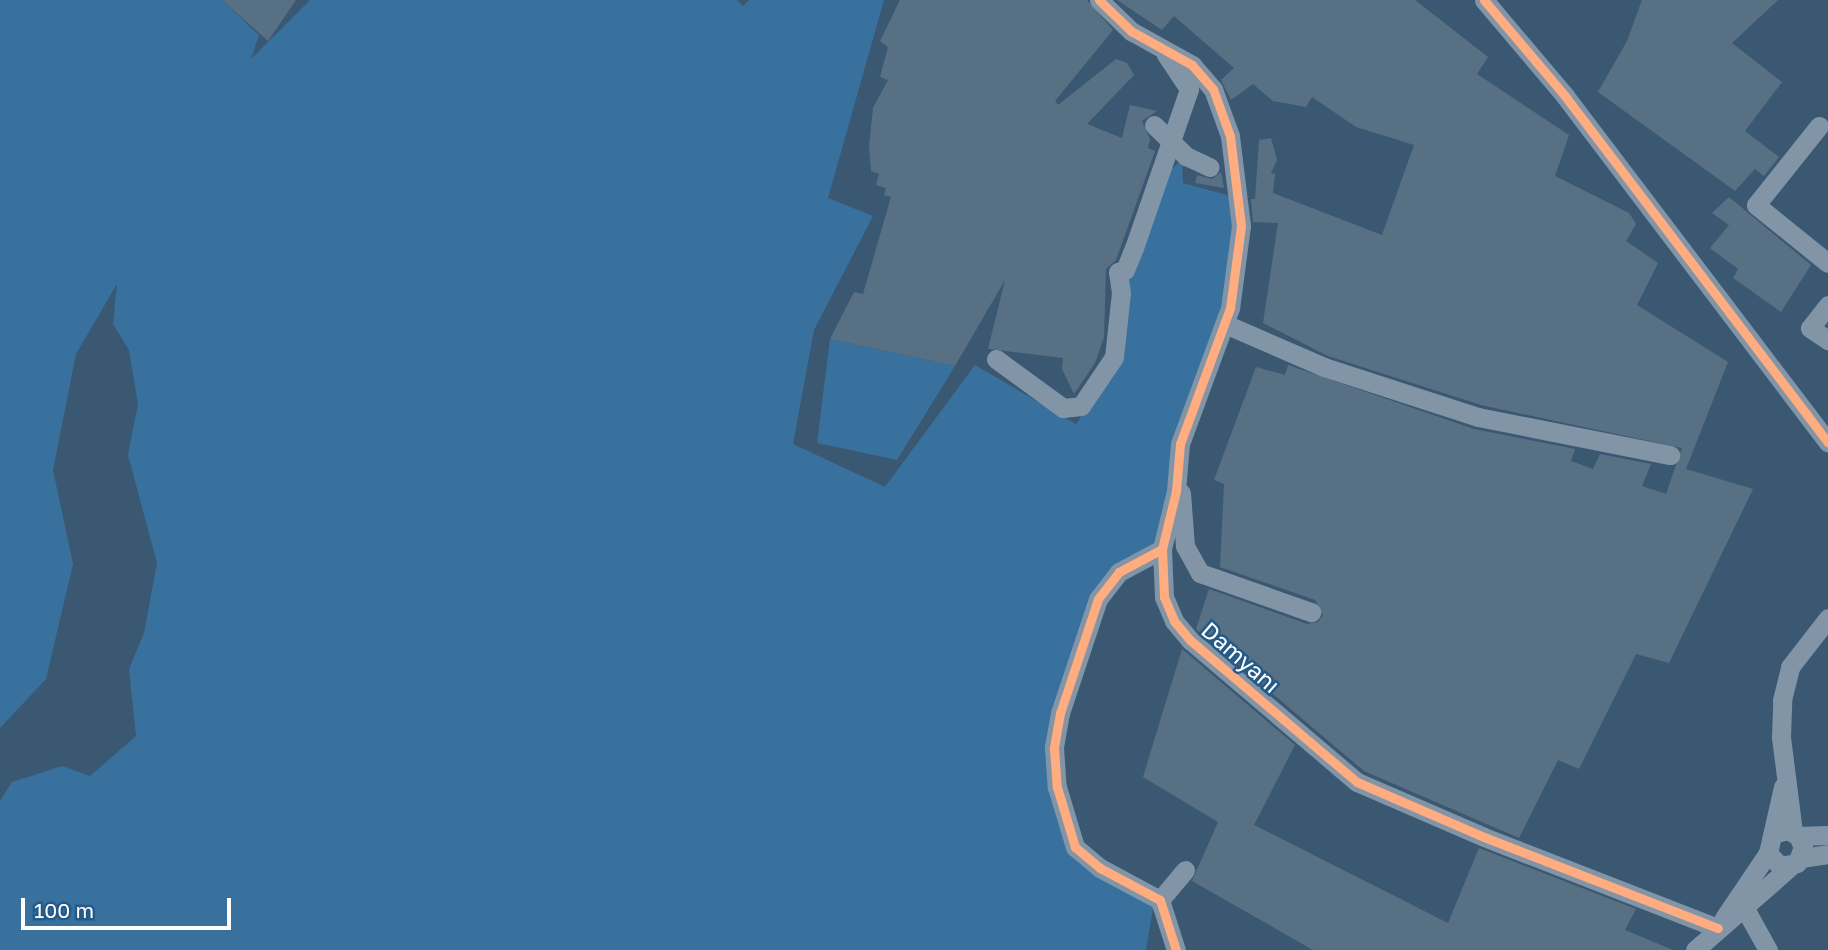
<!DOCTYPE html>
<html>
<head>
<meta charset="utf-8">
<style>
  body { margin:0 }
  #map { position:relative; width:1828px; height:950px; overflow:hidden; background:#3b5872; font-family:"Golos Text",sans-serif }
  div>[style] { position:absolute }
  .green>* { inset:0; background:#38709e }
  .building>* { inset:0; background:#587084 }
  .minor>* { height:19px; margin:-9.5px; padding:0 9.5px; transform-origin:9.5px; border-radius:9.5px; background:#8295a6 }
  .cycleway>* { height:9px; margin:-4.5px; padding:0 4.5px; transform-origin:4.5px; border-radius:4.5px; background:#ffac80 }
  span { translate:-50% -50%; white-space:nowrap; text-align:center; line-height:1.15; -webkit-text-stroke:5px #245a88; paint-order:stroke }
  .street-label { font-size:23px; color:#fff }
  .scale { position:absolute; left:21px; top:898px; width:210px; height:32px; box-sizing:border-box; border:4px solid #fff; border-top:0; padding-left:9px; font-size:21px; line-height:24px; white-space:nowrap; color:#fff; -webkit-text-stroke:5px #245a88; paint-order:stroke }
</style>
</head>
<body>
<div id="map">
  <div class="green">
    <div style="clip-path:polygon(0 0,222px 0,259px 35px,251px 59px,310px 0,737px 0,743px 6px,749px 0,884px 0,828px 198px,873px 216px,814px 330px,793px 444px,885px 487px,975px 365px,1076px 424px,1125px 353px,1123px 283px,1162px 179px,1182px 159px,1183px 183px,1227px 195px,1231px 201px,1234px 256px,1158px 544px,1116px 569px,1057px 712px,1064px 833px,1154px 903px,1146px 950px,0 950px,0 801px,12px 782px,62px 766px,90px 776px,136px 736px,129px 669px,144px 633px,157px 563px,128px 455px,138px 404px,129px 350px,113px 324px,117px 284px,76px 354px,53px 470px,73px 564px,46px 679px,0 728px)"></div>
    <div style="clip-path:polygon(830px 339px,955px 366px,897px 460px,817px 443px)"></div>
  </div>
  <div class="building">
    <div style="clip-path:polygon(222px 0,296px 0,268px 41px)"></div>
    <div style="clip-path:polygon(900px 0,1087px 0,1113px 30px,1055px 101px,1058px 105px,1116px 59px,1127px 63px,1134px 75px,1087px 124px,1122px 138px,1130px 105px,1157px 111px,1142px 121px,1150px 139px,1148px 148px,1155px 151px,1116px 260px,1106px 269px,1104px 337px,1095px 363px,1074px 394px,1062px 369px,1063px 358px,988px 349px,1005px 280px,955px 366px,830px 339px,854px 292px,863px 294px,891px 197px,884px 195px,886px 188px,876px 185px,879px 174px,871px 171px,869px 146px,873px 108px,888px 80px,880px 77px,888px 47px,880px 41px)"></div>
    <div style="clip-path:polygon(1117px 0,1415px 0,1488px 57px,1477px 74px,1569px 135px,1555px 176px,1629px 213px,1636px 224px,1626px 241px,1658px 263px,1637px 305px,1728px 362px,1686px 469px,1753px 489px,1669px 663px,1636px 654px,1579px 769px,1558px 760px,1519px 838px,1364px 771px,1196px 629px,1209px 589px,1307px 624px,1318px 622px,1323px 615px,1315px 600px,1220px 567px,1224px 484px,1214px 480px,1256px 367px,1285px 375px,1288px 365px,1474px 429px,1575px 449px,1571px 461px,1593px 469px,1600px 454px,1651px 464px,1642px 486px,1666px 494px,1682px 448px,1481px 405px,1328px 356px,1263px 323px,1278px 223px,1253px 222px,1251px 199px,1255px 199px,1259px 140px,1271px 138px,1277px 160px,1271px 173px,1275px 174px,1273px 193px,1382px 235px,1414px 145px,1356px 127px,1312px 97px,1306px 107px,1273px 101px,1253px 84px,1231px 100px,1221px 80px,1234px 68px,1174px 16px,1162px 30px)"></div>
    <div style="clip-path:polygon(1642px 0,1778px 0,1732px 43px,1782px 82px,1745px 131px,1779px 157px,1764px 176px,1755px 169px,1735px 191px,1598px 92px,1627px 41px)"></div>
    <div style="clip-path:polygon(1221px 172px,1224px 188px,1195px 183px,1197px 175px,1212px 179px)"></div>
    <div style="clip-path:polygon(1729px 197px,1811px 265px,1781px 312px,1733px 278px,1738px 269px,1710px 248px,1729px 225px,1712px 213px)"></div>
    <div style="clip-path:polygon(1182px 649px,1295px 745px,1254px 825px,1448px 923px,1479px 848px,1636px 909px,1625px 930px,1673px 950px,1313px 950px,1192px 881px,1218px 822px,1143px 777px)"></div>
  </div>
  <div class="minor">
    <div style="left:1099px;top:0;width:45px;rotate:44.1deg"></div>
    <div style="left:1131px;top:31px;width:70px;rotate:29.1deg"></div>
    <div style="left:1192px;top:65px;width:32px;rotate:49deg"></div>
    <div style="left:1213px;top:89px;width:50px;rotate:70.1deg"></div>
    <div style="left:1230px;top:136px;width:91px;rotate:83deg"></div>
    <div style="left:1241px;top:226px;width:83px;rotate:97.6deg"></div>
    <div style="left:1230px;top:308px;width:145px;rotate:110.2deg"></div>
    <div style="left:1180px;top:444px;width:47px;rotate:94.9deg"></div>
    <div style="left:1176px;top:491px;width:60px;rotate:103.6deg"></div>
    <div style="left:1162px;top:549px;width:48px;rotate:87.6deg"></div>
    <div style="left:1164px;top:597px;width:26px;rotate:67deg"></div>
    <div style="left:1174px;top:621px;width:25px;rotate:50deg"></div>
    <div style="left:1190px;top:640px;width:219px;rotate:40.4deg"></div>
    <div style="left:1357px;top:782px;width:138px;rotate:23.4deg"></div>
    <div style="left:1484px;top:837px;width:251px;rotate:21.3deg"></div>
    <div style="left:1484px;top:0;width:126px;rotate:49.8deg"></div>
    <div style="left:1565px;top:96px;width:435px;rotate:52.8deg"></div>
    <div style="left:1154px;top:125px;width:45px;rotate:44.1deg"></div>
    <div style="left:1186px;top:156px;width:26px;rotate:25deg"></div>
    <div style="left:1819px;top:126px;width:101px;rotate:128.6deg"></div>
    <div style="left:1756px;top:205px;width:92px;rotate:38.9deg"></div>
    <div style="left:1828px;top:305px;width:29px;rotate:128deg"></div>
    <div style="left:1810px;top:328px;width:22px;rotate:34deg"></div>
    <div style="left:1225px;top:324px;width:108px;rotate:23.5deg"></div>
    <div style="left:1324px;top:367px;width:162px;rotate:18deg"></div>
    <div style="left:1478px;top:417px;width:196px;rotate:11.2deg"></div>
    <div style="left:996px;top:359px;width:83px;rotate:36.2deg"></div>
    <div style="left:1063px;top:408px;width:18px;rotate:-6deg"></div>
    <div style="left:1081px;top:406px;width:59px;rotate:-56deg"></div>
    <div style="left:1114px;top:357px;width:64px;rotate:-83.8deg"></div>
    <div style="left:1121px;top:293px;width:21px;rotate:-98deg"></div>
    <div style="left:1118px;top:272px;width:7px;rotate:-16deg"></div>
    <div style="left:1125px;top:270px;width:24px;rotate:-68deg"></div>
    <div style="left:1134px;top:248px;width:168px;rotate:-70.9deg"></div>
    <div style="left:1189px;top:89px;width:43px;rotate:-123.7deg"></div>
    <div style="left:1181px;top:493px;width:53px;rotate:85.7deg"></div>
    <div style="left:1185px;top:546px;width:31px;rotate:61deg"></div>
    <div style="left:1200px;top:573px;width:118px;rotate:19.4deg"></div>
    <div style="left:1162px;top:549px;width:49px;rotate:151.9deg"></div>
    <div style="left:1119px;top:572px;width:34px;rotate:128deg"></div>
    <div style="left:1098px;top:599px;width:120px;rotate:108.4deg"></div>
    <div style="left:1060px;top:713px;width:36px;rotate:100deg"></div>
    <div style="left:1054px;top:748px;width:39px;rotate:86deg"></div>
    <div style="left:1057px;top:787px;width:63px;rotate:73.3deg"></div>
    <div style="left:1075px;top:847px;width:33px;rotate:40deg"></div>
    <div style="left:1100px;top:868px;width:68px;rotate:28.1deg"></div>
    <div style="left:1160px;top:900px;width:52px;rotate:72.3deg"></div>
    <div style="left:1793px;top:832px;width:96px;rotate:-97.2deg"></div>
    <div style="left:1781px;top:737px;width:37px;rotate:-88deg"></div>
    <div style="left:1782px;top:700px;width:34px;rotate:-76deg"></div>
    <div style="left:1790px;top:667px;width:62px;rotate:-52.2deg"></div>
    <div style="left:1776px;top:833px;width:12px;rotate:-14deg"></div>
    <div style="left:1788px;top:830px;width:12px;rotate:31deg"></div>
    <div style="left:1798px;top:836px;width:12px;rotate:66deg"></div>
    <div style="left:1803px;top:847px;width:17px;rotate:111deg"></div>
    <div style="left:1797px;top:863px;width:17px;rotate:170deg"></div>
    <div style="left:1780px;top:866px;width:18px;rotate:-133deg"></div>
    <div style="left:1768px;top:853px;width:68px;rotate:-77.2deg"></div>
    <div style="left:1798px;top:836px;width:30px;rotate:-2deg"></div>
    <div style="left:1801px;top:858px;width:27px;rotate:-8deg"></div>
    <div style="left:1160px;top:900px;width:39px;rotate:-50deg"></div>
    <div style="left:1744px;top:907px;width:49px;rotate:60.8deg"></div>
    <div style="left:1724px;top:918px;width:78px;rotate:-55.9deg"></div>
    <div style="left:1695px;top:950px;width:128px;rotate:-41.2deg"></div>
  </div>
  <div class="cycleway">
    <div style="left:1099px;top:0;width:45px;rotate:44.1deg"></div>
    <div style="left:1131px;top:31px;width:70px;rotate:29.1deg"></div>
    <div style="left:1192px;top:65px;width:32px;rotate:49deg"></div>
    <div style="left:1213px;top:89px;width:50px;rotate:70.1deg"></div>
    <div style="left:1230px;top:136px;width:91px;rotate:83deg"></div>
    <div style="left:1241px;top:226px;width:83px;rotate:97.6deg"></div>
    <div style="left:1230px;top:308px;width:145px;rotate:110.2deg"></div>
    <div style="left:1180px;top:444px;width:47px;rotate:94.9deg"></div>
    <div style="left:1176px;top:491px;width:60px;rotate:103.6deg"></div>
    <div style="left:1162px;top:549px;width:48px;rotate:87.6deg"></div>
    <div style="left:1164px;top:597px;width:26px;rotate:67deg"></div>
    <div style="left:1174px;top:621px;width:25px;rotate:50deg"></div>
    <div style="left:1190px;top:640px;width:219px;rotate:40.4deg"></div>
    <div style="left:1357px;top:782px;width:138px;rotate:23.4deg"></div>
    <div style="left:1484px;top:837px;width:251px;rotate:21.3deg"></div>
    <div style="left:1484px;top:0;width:126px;rotate:49.8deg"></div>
    <div style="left:1565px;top:96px;width:435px;rotate:52.8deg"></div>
    <div style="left:1162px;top:549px;width:49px;rotate:151.9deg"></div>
    <div style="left:1119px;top:572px;width:34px;rotate:128deg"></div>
    <div style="left:1098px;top:599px;width:120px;rotate:108.4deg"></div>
    <div style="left:1060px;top:713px;width:36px;rotate:100deg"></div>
    <div style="left:1054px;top:748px;width:39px;rotate:86deg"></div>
    <div style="left:1057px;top:787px;width:63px;rotate:73.3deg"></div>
    <div style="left:1075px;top:847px;width:33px;rotate:40deg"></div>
    <div style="left:1100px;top:868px;width:68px;rotate:28.1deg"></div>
    <div style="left:1160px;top:900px;width:52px;rotate:72.3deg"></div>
  </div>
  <div class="street-label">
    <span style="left:1241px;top:657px;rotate:41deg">Damyanı</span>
  </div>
  <div class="scale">100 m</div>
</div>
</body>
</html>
